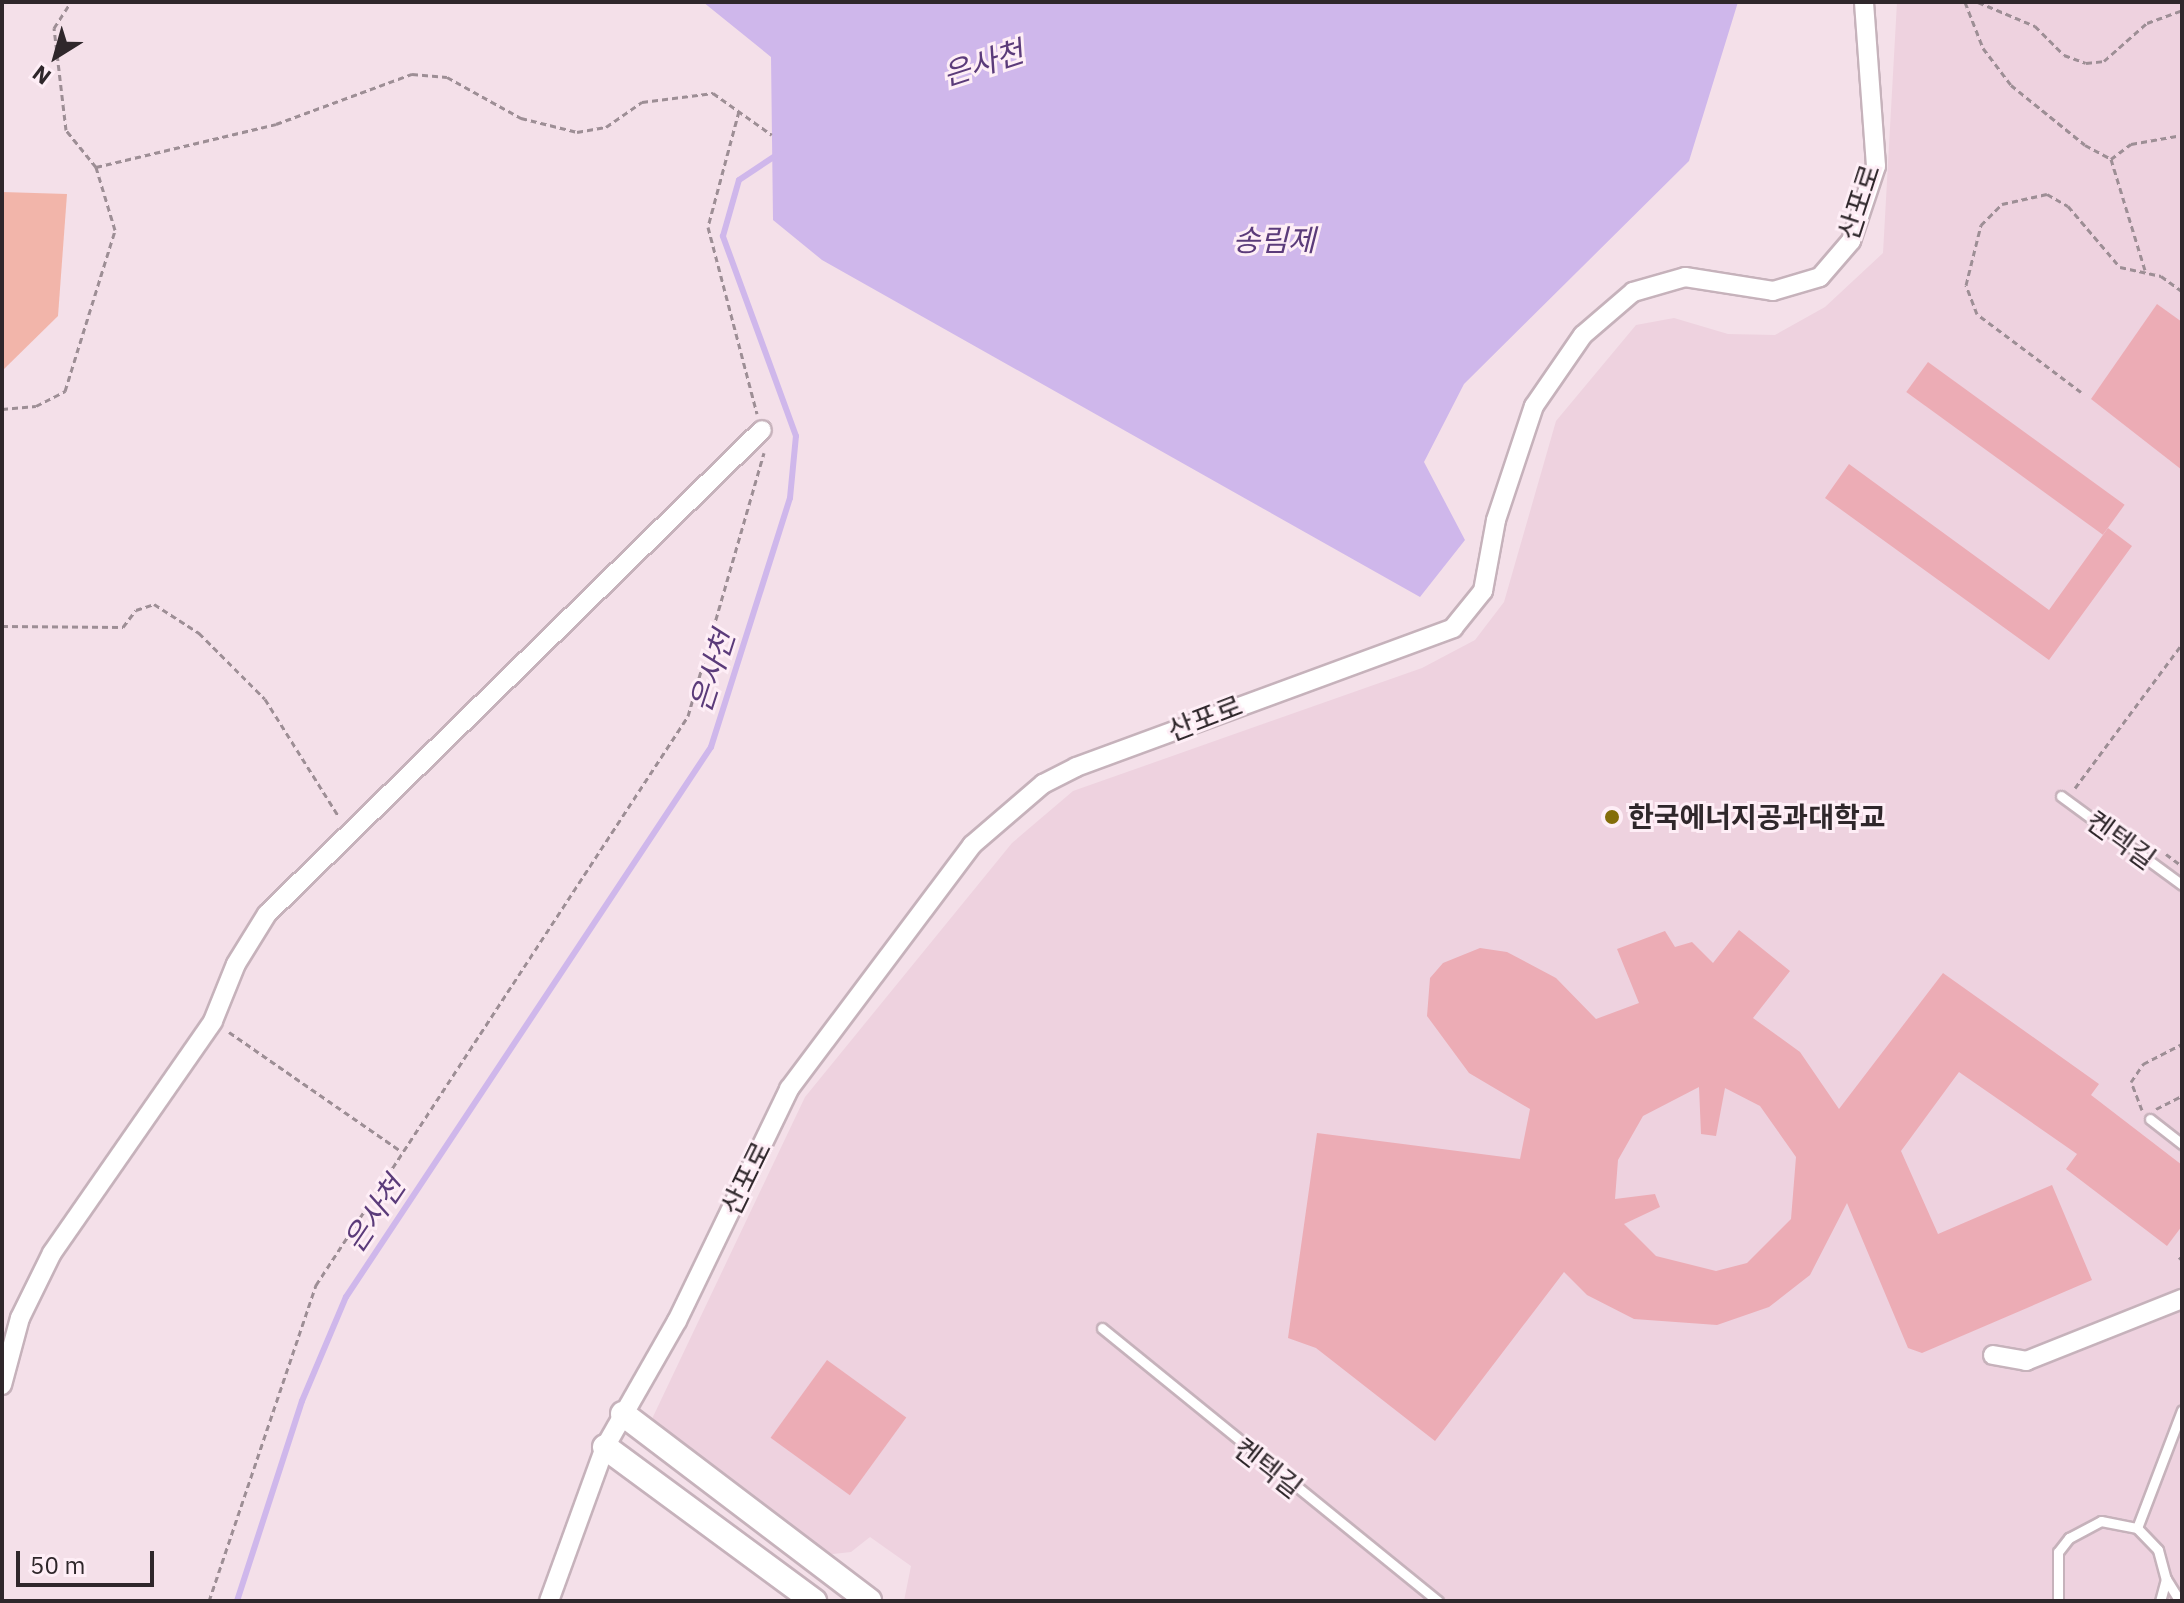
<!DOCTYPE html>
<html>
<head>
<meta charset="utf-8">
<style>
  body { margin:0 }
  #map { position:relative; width:2184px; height:1603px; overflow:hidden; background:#f4e0e9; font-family:"IBM Plex Sans","Noto Sans KR",sans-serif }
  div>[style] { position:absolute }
  .built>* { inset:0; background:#eed2df }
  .green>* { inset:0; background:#f2b5aa }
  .water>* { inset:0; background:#cfb7eb }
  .stream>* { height:6px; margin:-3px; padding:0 3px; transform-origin:3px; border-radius:3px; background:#cfb7eb }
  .building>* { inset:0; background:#ecacb5; transform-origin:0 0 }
  .path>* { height:3px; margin-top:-1.5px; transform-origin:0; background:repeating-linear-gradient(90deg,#9d8e95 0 6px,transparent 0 10px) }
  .roads { filter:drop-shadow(2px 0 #c6b2bb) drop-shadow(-2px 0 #c6b2bb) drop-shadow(0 2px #c6b2bb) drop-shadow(0 -2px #c6b2bb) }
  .lane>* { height:9px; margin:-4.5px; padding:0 4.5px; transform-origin:4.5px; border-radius:4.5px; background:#fff }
  .street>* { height:18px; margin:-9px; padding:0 9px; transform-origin:9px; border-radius:9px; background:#fff }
  .secondary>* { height:24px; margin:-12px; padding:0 12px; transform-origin:12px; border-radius:12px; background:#fff }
  .dots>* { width:22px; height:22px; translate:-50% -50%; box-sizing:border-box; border:4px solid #feeef6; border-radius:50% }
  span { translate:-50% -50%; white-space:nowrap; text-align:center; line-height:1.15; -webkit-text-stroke:6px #feeef6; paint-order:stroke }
  .street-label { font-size:28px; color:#2f272b }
  .poi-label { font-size:28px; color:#2f272b; font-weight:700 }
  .left { translate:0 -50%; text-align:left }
  .water-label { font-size:30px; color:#5b3b7a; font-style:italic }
  .frame { position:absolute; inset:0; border:4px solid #2f272b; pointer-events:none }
  .north { position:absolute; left:16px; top:16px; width:80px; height:80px; -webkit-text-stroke:6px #feeef6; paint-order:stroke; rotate:217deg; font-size:22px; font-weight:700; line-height:32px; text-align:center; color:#2f272b }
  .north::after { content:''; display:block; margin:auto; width:28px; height:36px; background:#2f272b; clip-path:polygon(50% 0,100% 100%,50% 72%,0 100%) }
  .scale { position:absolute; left:16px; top:1551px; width:138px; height:36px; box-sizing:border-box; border:4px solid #2f272b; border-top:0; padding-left:10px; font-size:24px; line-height:28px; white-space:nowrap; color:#2f272b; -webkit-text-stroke:6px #feeef6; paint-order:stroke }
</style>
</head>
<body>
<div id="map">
  <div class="built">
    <div style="clip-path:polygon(1897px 2px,2182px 2px,2182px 1601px,904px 1601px,911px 1566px,870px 1537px,851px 1552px,824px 1555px,651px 1421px,805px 1097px,1012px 843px,1073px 791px,1422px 668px,1475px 640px,1504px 602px,1556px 421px,1636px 325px,1674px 318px,1728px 334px,1775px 335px,1825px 307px,1883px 253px)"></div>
  </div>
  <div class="green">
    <div style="clip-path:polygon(2px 192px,67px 194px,58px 316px,2px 371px)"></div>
  </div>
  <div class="water">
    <div style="clip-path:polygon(703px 2px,1738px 2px,1689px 161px,1464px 384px,1424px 462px,1465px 540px,1420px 597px,822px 260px,773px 220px,771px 57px)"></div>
  </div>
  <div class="stream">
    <div style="left:237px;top:1601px;width:210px;rotate:-72deg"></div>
    <div style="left:302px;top:1401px;width:113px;rotate:-67.1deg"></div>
    <div style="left:346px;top:1297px;width:660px;rotate:-56.43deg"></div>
    <div style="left:711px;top:747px;width:261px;rotate:-72.4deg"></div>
    <div style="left:790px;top:498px;width:62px;rotate:-84.5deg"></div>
    <div style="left:796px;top:436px;width:213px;rotate:-110.1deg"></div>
    <div style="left:723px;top:236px;width:58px;rotate:-74.1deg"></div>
    <div style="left:739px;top:180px;width:47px;rotate:-33.7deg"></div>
  </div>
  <div class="building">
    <div style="clip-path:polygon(2157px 304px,2182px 322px,2182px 470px,2091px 399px)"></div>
    <div style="left:1928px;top:362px;width:243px;height:37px;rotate:36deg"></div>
    <div style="clip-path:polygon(1849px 464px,2049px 610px,2108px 528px,2132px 546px,2049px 660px,1825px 498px)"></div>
    <div style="clip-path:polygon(evenodd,1739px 930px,1790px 971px,1753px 1018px,1800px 1052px,1839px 1109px,1943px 973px,2099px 1084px,2091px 1095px,2182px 1165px,2182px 1226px,2167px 1246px,2066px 1169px,2077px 1154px,1959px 1072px,1901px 1151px,1938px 1234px,2052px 1185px,2092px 1280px,1922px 1353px,1908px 1348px,1847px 1203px,1810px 1275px,1769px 1307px,1717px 1325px,1634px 1319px,1587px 1295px,1564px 1272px,1435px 1441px,1316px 1348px,1288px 1338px,1317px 1133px,1520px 1159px,1530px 1109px,1469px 1073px,1427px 1016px,1430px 978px,1443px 963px,1480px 948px,1507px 952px,1556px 978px,1596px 1019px,1639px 1003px,1617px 949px,1665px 931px,1675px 947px,1692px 942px,1713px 963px,1739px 930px,1699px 1087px,1701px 1134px,1716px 1136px,1725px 1088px,1760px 1106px,1796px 1157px,1791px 1219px,1747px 1263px,1716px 1271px,1656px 1256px,1624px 1224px,1660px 1207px,1655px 1194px,1615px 1199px,1618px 1160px,1643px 1116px,1699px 1087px)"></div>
    <div style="left:827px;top:1360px;width:98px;height:96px;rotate:36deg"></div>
  </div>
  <div class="path">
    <div style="left:1965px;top:2px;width:49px;rotate:68.6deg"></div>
    <div style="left:1983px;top:48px;width:46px;rotate:52.9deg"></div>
    <div style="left:2011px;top:85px;width:95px;rotate:39deg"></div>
    <div style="left:2085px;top:145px;width:30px;rotate:28deg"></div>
    <div style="left:2111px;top:159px;width:25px;rotate:-37deg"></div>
    <div style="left:2131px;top:144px;width:52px;rotate:-10deg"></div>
    <div style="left:1978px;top:2px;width:62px;rotate:22.8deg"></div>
    <div style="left:2035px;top:26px;width:41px;rotate:45deg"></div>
    <div style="left:2064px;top:55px;width:23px;rotate:20deg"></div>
    <div style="left:2086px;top:63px;width:18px;rotate:-6deg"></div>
    <div style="left:2104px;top:61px;width:57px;rotate:-41.5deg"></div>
    <div style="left:2147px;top:23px;width:37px;rotate:-20deg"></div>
    <div style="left:739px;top:111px;width:120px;rotate:105deg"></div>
    <div style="left:708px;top:227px;width:193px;rotate:75.3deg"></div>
    <div style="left:2111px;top:159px;width:116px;rotate:73deg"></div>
    <div style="left:96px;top:167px;width:185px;rotate:-13.4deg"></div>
    <div style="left:276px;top:124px;width:145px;rotate:-20.2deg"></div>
    <div style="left:412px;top:74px;width:35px;rotate:5deg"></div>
    <div style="left:447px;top:77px;width:85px;rotate:29deg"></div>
    <div style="left:521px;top:118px;width:58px;rotate:14deg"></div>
    <div style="left:577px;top:132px;width:29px;rotate:-10deg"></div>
    <div style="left:606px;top:127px;width:44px;rotate:-34.8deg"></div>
    <div style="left:642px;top:102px;width:72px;rotate:-7.2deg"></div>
    <div style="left:713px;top:93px;width:72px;rotate:35.4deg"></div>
    <div style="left:2081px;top:392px;width:130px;rotate:-143.1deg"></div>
    <div style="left:1977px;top:314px;width:31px;rotate:-111deg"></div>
    <div style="left:1966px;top:285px;width:62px;rotate:-76deg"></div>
    <div style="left:1981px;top:225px;width:30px;rotate:-45deg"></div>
    <div style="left:2002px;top:204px;width:46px;rotate:-12.5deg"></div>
    <div style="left:2047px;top:194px;width:24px;rotate:30deg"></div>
    <div style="left:2068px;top:206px;width:80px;rotate:49.6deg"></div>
    <div style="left:2120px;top:267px;width:42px;rotate:12.4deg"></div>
    <div style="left:2161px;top:276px;width:26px;rotate:36deg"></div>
    <div style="left:2px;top:409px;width:34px;rotate:-5deg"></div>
    <div style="left:36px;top:406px;width:33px;rotate:-27deg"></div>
    <div style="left:65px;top:391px;width:169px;rotate:-72.7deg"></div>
    <div style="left:115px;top:230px;width:66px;rotate:-106.8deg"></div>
    <div style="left:96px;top:167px;width:48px;rotate:-129deg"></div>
    <div style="left:66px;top:130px;width:103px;rotate:-96.7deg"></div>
    <div style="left:54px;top:28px;width:31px;rotate:-57deg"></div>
    <div style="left:2px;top:626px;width:121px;rotate:0.5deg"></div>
    <div style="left:123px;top:627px;width:21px;rotate:-53deg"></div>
    <div style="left:136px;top:610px;width:19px;rotate:-18deg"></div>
    <div style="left:154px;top:604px;width:54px;rotate:32.8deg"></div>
    <div style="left:199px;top:633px;width:93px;rotate:45deg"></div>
    <div style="left:265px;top:699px;width:139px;rotate:57.9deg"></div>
    <div style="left:2075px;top:788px;width:179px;rotate:-53.4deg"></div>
    <div style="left:2166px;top:854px;width:20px;rotate:37deg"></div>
    <div style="left:229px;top:1032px;width:209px;rotate:34.7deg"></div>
    <div style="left:2156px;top:1109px;width:29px;rotate:-27deg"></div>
    <div style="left:2142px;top:1110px;width:30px;rotate:-111deg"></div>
    <div style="left:2131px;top:1082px;width:22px;rotate:-56deg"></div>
    <div style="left:2143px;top:1064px;width:44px;rotate:-27.1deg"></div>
    <div style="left:2179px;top:1257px;width:4px;rotate:45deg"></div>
    <div style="left:209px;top:1601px;width:334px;rotate:-71.3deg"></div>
    <div style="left:316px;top:1285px;width:680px;rotate:-56.82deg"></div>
    <div style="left:688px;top:716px;width:274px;rotate:-73.9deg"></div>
  </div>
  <div class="roads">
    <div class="lane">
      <div style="left:2061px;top:796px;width:150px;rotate:36.3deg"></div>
      <div style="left:2150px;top:1119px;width:41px;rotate:38deg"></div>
      <div style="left:1102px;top:1328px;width:433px;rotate:39.1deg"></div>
      <div style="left:2137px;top:1528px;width:126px;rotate:-69.1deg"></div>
      <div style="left:2166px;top:1579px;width:26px;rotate:58deg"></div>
      <div style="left:2058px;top:1601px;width:49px;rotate:-90deg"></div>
      <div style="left:2058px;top:1552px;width:18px;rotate:-52deg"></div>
      <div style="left:2069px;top:1538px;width:36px;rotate:-28deg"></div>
      <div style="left:2101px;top:1521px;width:37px;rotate:11deg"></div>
      <div style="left:2137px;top:1528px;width:30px;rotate:46deg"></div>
      <div style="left:2158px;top:1550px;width:30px;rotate:75deg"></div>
      <div style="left:2166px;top:1579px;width:23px;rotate:105deg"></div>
    </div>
    <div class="street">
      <div style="left:1993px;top:1355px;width:34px;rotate:10deg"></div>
      <div style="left:2026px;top:1361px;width:168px;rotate:-21.7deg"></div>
      <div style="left:2px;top:1385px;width:69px;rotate:-75deg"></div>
      <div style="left:20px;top:1318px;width:72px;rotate:-63.8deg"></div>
      <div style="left:52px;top:1253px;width:282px;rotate:-55.2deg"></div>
      <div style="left:213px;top:1021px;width:61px;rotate:-68deg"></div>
      <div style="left:236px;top:964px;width:59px;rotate:-58.2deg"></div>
      <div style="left:267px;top:914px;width:692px;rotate:-44.36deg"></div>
      <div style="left:549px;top:1601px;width:164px;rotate:-70deg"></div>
      <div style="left:605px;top:1447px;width:145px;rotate:-60.3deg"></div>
      <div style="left:677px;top:1321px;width:258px;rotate:-64.2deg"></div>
      <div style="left:789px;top:1089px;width:305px;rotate:-53.1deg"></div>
      <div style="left:972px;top:845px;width:94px;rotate:-40.7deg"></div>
      <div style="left:1043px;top:784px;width:37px;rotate:-27deg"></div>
      <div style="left:1076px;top:767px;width:402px;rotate:-20.2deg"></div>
      <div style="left:1453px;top:628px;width:48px;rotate:-51deg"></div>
      <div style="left:1483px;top:591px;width:72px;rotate:-79.6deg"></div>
      <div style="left:1496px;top:520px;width:120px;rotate:-71.6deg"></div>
      <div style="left:1534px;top:406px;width:86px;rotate:-55.4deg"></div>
      <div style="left:1583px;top:335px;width:66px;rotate:-40.7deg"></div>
      <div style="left:1633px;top:292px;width:54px;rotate:-16.1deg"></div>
      <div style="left:1685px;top:277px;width:89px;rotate:9deg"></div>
      <div style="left:1773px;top:291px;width:49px;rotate:-16.6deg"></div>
      <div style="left:1820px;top:277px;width:48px;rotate:-49.3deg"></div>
      <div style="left:1851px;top:241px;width:79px;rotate:-71.6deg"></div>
      <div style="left:1876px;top:166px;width:164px;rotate:-94.2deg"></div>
    </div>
    <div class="secondary">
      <div style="left:623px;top:1414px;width:309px;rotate:37.2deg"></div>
      <div style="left:605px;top:1447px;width:260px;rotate:36.4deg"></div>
    </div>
  </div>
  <div class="dots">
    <div style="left:1612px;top:817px;background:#836d09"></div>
  </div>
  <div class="street-label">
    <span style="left:1859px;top:202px;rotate:-72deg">산포로</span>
    <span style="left:1205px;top:718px;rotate:-21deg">산포로</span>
    <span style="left:2121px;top:840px;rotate:36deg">켄텍길</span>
    <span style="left:746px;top:1178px;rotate:-64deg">산포로</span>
    <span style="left:1268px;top:1468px;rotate:38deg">켄텍길</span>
  </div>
  <div class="poi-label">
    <span class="left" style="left:1628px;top:817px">한국에너지공과대학교</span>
  </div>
  <div class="water-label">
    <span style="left:983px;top:63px;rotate:-18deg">은사천</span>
    <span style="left:1274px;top:240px">송림제</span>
    <span style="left:712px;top:671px;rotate:-72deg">은사천</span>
    <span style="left:374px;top:1214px;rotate:-56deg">은사천</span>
  </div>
  <div class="frame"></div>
  <div class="north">N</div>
  <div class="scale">50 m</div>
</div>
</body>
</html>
